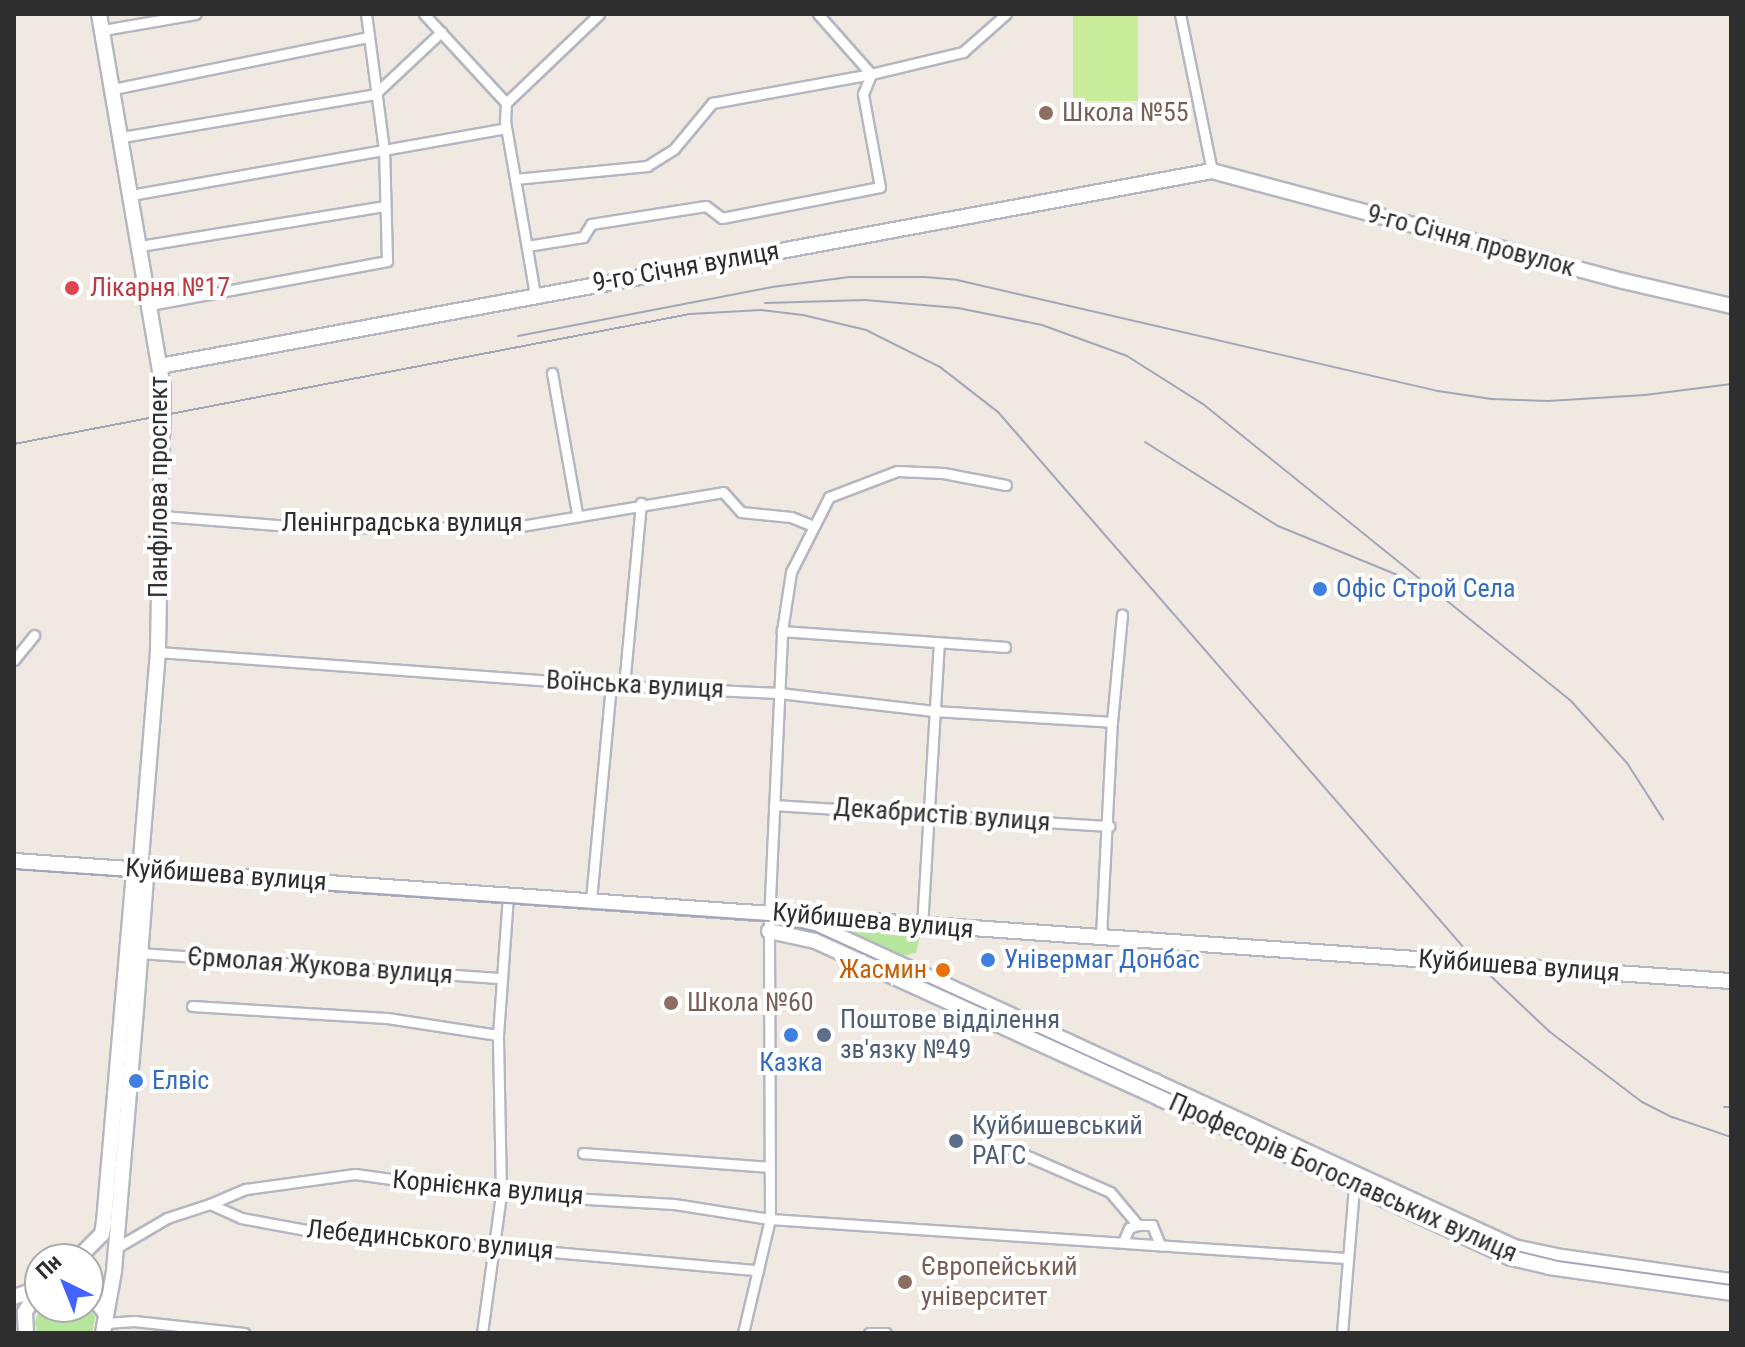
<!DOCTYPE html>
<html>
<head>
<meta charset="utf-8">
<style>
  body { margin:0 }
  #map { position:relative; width:1745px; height:1347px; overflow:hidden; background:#efe9e1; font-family:"Roboto Condensed",sans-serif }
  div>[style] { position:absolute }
  .green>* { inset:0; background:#b6e59e }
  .pitch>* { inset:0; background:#c9ec9a; transform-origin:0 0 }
  .roads { filter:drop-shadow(2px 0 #b4b7c1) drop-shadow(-2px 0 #b4b7c1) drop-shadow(0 2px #b4b7c1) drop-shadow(0 -2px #b4b7c1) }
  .street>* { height:9px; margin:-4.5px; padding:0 4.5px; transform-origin:4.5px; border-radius:4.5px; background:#fff }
  .secondary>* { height:14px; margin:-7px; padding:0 7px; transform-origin:7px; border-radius:7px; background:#fff }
  .tram>* { height:2px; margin:-1px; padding:0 1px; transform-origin:1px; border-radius:1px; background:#a3a6b8 }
  .rail>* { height:2px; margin:-1px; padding:0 1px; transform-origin:1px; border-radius:1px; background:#a3a6b8 }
  .dots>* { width:22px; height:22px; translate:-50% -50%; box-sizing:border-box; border:4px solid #fff; border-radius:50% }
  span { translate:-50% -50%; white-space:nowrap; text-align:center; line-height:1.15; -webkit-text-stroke:8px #fff; paint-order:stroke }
  .education-label { font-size:26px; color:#785e54 }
  .left { translate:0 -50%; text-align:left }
  .street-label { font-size:26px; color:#2e2e2e }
  .health-label { font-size:26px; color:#be3a42 }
  .shop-label { font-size:26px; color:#366cbe }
  .food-label { font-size:26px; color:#c56008 }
  .right { translate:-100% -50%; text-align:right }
  .service-label { font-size:26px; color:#4e5e75 }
  .frame { position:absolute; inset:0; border:16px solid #2e2e2e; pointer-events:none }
  .north { position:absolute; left:24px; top:1243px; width:80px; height:80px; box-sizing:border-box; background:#fff; border:2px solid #ababab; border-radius:50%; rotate:317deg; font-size:22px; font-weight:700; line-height:32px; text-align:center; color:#2e2e2e }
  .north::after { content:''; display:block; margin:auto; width:28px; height:36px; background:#4264fb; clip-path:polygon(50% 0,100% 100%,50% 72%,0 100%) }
</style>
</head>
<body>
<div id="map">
  <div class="green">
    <div style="clip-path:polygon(856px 926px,921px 932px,916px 953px,901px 956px,853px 935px)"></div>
    <div style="clip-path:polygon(88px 1303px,95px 1317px,92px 1333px,37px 1333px,35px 1322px,40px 1306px,88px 1307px)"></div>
  </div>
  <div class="pitch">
    <div style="left:1073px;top:14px;width:65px;height:87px"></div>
  </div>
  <div class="roads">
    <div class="street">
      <div style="left:424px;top:14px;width:121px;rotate:47.3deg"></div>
      <div style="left:506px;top:103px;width:18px;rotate:93deg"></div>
      <div style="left:505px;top:121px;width:177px;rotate:80.2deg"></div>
      <div style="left:818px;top:14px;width:80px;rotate:48.5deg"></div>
      <div style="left:1180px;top:14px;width:160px;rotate:78.5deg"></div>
      <div style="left:103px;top:30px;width:94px;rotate:-9.8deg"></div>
      <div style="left:113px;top:89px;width:261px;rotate:-11.5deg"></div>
      <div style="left:506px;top:103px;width:129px;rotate:-43.7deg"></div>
      <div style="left:122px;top:137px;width:257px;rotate:-9.6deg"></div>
      <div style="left:375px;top:94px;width:91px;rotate:-43.2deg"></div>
      <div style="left:515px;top:179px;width:133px;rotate:-5.6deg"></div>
      <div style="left:647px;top:166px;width:32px;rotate:-32deg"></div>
      <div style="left:674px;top:149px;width:60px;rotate:-50.4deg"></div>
      <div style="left:712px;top:103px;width:162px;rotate:-10.3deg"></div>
      <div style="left:871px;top:74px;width:95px;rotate:-13.4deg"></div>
      <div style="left:963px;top:52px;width:57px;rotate:-41.5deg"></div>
      <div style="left:131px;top:195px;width:381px;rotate:-10.1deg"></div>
      <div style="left:140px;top:246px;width:247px;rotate:-9.3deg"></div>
      <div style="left:527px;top:246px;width:57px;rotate:-9.1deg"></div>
      <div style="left:583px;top:237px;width:15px;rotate:-58deg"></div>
      <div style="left:591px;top:224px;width:116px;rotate:-8.9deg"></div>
      <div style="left:706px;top:206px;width:20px;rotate:37deg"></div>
      <div style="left:722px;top:218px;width:161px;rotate:-11.1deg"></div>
      <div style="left:880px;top:187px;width:95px;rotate:-100.4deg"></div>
      <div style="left:863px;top:94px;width:22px;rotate:-68deg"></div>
      <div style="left:150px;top:305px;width:241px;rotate:-10.5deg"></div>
      <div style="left:387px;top:261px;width:111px;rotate:-91.5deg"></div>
      <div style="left:384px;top:150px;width:137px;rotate:-97.5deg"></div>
      <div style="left:552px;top:373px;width:143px;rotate:79.9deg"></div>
      <div style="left:162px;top:516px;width:141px;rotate:4.5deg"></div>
      <div style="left:303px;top:527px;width:206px;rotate:0.3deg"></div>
      <div style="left:509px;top:528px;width:217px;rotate:-9.5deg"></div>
      <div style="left:723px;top:492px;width:27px;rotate:48deg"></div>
      <div style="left:741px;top:512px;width:50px;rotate:5.7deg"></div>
      <div style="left:791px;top:517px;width:22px;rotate:22deg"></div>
      <div style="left:1005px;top:647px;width:224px;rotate:-175.9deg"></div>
      <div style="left:782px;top:631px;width:60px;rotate:-81.3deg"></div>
      <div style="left:791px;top:572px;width:84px;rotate:-63.1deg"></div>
      <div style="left:829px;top:497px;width:73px;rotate:-20.9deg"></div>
      <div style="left:897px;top:471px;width:46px;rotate:2.5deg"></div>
      <div style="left:943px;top:473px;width:64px;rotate:10.8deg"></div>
      <div style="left:158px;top:652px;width:467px;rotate:4.2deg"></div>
      <div style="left:624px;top:686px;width:155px;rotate:2.6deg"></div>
      <div style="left:779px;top:693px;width:156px;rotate:6.6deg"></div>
      <div style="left:934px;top:711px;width:178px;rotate:3.5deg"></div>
      <div style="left:14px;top:660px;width:32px;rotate:-51deg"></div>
      <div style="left:624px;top:686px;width:184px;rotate:-84.7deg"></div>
      <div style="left:774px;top:805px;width:336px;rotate:3.6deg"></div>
      <div style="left:591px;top:900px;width:216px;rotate:-84.7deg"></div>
      <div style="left:922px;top:927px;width:284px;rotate:-86.6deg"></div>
      <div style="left:1101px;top:936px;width:214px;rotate:-87.1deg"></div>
      <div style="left:1112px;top:722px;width:108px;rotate:-84.7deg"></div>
      <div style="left:140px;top:953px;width:362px;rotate:4deg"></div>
      <div style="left:192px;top:1006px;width:195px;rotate:3.5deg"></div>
      <div style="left:387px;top:1018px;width:112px;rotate:8.7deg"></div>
      <div style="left:1009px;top:1148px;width:110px;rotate:23.5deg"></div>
      <div style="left:1110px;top:1192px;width:43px;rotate:49.7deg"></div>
      <div style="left:1138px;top:1225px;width:9px;rotate:162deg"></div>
      <div style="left:1129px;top:1228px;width:15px;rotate:113deg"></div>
      <div style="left:583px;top:1153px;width:187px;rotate:4.3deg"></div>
      <div style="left:210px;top:1204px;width:39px;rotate:-23deg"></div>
      <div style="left:246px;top:1189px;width:110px;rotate:-7.8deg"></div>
      <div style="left:355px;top:1174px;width:147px;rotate:7.8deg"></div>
      <div style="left:501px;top:1194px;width:173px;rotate:3.3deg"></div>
      <div style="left:674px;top:1204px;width:97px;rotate:8.9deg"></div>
      <div style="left:770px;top:1219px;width:577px;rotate:3.87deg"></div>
      <div style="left:1138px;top:1225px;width:14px"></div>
      <div style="left:1152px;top:1225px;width:22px;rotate:68deg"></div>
      <div style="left:116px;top:1248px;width:59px;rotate:-30.5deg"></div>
      <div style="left:167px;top:1218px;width:45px;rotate:-18deg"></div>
      <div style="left:210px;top:1204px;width:34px;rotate:24deg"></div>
      <div style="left:241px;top:1218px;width:66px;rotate:10.5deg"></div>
      <div style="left:306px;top:1230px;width:454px;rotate:5.1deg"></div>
      <div style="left:106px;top:1323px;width:28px;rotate:-4deg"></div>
      <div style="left:134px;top:1321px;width:111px;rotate:6.2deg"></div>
      <div style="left:482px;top:1333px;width:140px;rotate:-82.2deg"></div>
      <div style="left:501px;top:1194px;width:159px;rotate:-91.1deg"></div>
      <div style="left:498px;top:1035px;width:141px;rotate:-85.9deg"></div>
      <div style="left:743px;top:1333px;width:117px;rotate:-76.7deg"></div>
      <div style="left:770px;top:1219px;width:298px;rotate:-90.2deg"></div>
      <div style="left:769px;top:921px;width:290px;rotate:-87.4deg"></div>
      <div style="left:869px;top:1333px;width:17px"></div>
      <div style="left:1342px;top:1333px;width:158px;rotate:-85.3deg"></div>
    </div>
    <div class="secondary">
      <div style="left:99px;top:14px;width:378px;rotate:80.3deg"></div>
      <div style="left:163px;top:387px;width:265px;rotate:91.1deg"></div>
      <div style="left:158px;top:652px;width:218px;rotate:94.7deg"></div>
      <div style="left:160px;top:366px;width:1070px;rotate:-10.5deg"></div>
      <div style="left:1212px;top:171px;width:425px;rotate:15deg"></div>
      <div style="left:1623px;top:281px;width:111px;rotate:13deg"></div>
      <div style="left:14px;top:861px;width:1721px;rotate:4deg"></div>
      <div style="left:802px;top:919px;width:784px;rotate:24.73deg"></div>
      <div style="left:1514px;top:1247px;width:49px;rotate:11.8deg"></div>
      <div style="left:1562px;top:1257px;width:171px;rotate:8.1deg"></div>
      <div style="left:769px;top:931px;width:47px;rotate:12.3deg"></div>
      <div style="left:815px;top:941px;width:380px;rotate:24.5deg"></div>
      <div style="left:1155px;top:1081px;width:19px;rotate:72deg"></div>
      <div style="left:1161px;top:1099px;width:193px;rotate:23.9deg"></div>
      <div style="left:1381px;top:1198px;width:143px;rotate:24.8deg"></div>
      <div style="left:1511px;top:1258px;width:39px;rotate:13deg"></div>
      <div style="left:1549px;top:1267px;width:184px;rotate:8.1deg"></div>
      <div style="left:77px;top:1259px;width:35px;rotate:-45deg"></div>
      <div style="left:102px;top:1234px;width:12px;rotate:-81deg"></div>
      <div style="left:104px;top:1222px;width:340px;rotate:-85.1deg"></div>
      <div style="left:133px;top:883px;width:16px;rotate:-63deg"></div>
      <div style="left:88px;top:1290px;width:30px;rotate:53deg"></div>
      <div style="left:14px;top:1297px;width:28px;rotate:-19deg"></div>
      <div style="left:26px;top:1333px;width:21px;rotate:-93deg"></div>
      <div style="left:25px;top:1312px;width:27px;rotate:-59deg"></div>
      <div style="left:103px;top:1333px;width:63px;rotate:-79.9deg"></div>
      <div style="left:114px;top:1271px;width:262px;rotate:-85.2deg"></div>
      <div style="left:136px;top:1010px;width:133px;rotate:-85.7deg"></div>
      <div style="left:146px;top:877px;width:10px;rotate:-127deg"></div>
    </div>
  </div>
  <div class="tram">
    <div style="left:14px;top:869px;width:757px;rotate:3.94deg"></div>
    <div style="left:769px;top:921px;width:46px;rotate:12.5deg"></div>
    <div style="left:814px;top:931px;width:768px;rotate:24.53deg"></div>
    <div style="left:1513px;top:1250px;width:46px;rotate:13.7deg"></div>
    <div style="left:1558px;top:1261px;width:175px;rotate:7.9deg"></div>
  </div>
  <div class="rail">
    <div style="left:765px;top:303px;width:100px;rotate:-1.7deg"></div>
    <div style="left:865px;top:300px;width:93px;rotate:4.9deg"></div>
    <div style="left:958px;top:308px;width:86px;rotate:11.4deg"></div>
    <div style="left:1042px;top:325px;width:90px;rotate:20deg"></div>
    <div style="left:1127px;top:356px;width:90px;rotate:32.3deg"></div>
    <div style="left:1203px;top:404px;width:473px;rotate:38.9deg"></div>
    <div style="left:1571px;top:701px;width:84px;rotate:47.9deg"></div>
    <div style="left:1627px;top:763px;width:67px;rotate:57.3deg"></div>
    <div style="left:518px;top:336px;width:259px;rotate:-10.9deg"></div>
    <div style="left:772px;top:287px;width:78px;rotate:-7.4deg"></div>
    <div style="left:849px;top:277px;width:76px"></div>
    <div style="left:925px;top:277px;width:32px;rotate:5deg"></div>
    <div style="left:957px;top:280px;width:494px;rotate:13deg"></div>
    <div style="left:1438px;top:391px;width:54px;rotate:8.6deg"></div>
    <div style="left:1491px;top:399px;width:57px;rotate:2deg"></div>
    <div style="left:1548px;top:401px;width:97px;rotate:-3.5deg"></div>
    <div style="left:1645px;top:395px;width:87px;rotate:-7.3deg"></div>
    <div style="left:1145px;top:442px;width:157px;rotate:32.3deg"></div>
    <div style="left:1278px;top:526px;width:145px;rotate:22.3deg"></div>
    <div style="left:14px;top:444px;width:688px;rotate:-10.89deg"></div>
    <div style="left:690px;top:314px;width:71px;rotate:-3.2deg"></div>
    <div style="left:761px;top:310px;width:42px;rotate:6.8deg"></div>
    <div style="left:803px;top:315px;width:65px;rotate:13.4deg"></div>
    <div style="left:866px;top:330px;width:83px;rotate:26.6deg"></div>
    <div style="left:940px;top:367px;width:73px;rotate:37.8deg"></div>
    <div style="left:998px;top:412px;width:732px;rotate:48.99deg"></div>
    <div style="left:1478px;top:964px;width:99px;rotate:43.4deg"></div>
    <div style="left:1550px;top:1032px;width:116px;rotate:37.3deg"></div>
    <div style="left:1642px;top:1102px;width:34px;rotate:27deg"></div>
    <div style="left:1672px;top:1117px;width:62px;rotate:18.7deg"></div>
    <div style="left:1724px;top:1107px;width:7px"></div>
  </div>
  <div class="dots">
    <div style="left:1046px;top:113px;background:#8d6e63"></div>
    <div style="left:72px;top:288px;background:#e0444e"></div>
    <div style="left:1320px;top:589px;background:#3f7fe0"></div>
    <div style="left:988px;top:960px;background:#3f7fe0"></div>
    <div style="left:943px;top:970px;background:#e8710a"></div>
    <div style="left:671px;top:1003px;background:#8d6e63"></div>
    <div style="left:791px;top:1035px;background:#3f7fe0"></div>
    <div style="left:824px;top:1035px;background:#5c6f8a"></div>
    <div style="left:136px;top:1081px;background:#3f7fe0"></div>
    <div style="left:956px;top:1141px;background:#5c6f8a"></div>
    <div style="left:905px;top:1282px;background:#8d6e63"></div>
  </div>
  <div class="education-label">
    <span class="left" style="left:1062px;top:113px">Школа №55</span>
    <span class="left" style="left:687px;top:1003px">Школа №60</span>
    <span class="left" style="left:921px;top:1282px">Європейський<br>університет</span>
  </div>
  <div class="street-label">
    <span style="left:1471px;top:241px;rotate:15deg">9-го Січня провулок</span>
    <span style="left:686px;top:267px;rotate:-10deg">9-го Січня вулиця</span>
    <span style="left:159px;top:487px;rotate:-90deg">Панфілова проспект</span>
    <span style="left:402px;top:523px">Ленінградська вулиця</span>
    <span style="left:635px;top:685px;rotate:3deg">Воїнська вулиця</span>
    <span style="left:942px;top:815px;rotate:4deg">Декабристів вулиця</span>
    <span style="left:226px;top:875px;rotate:4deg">Куйбишева вулиця</span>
    <span style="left:873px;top:921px;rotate:5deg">Куйбишева вулиця</span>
    <span style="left:320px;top:966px;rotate:4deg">Єрмолая Жукова вулиця</span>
    <span style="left:1519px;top:966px;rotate:4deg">Куйбишева вулиця</span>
    <span style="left:1343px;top:1178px;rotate:24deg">Професорів Богославських вулиця</span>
    <span style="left:488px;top:1188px;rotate:5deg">Корнієнка вулиця</span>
    <span style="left:430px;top:1240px;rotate:5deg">Лебединського вулиця</span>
  </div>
  <div class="health-label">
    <span class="left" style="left:90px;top:288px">Лікарня №17</span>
  </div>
  <div class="shop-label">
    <span class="left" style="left:1336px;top:589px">Офіс Строй Села</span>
    <span class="left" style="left:1004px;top:960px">Універмаг Донбас</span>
    <span style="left:791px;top:1063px">Казка</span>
    <span class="left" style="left:152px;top:1081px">Елвіс</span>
  </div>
  <div class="food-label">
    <span class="right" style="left:927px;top:970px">Жасмин</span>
  </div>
  <div class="service-label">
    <span class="left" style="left:840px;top:1035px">Поштове відділення<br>зв'язку №49</span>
    <span class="left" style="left:972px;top:1141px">Куйбишевський<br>РАГС</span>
  </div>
  <div class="frame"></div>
  <div class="north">Пн</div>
</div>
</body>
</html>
